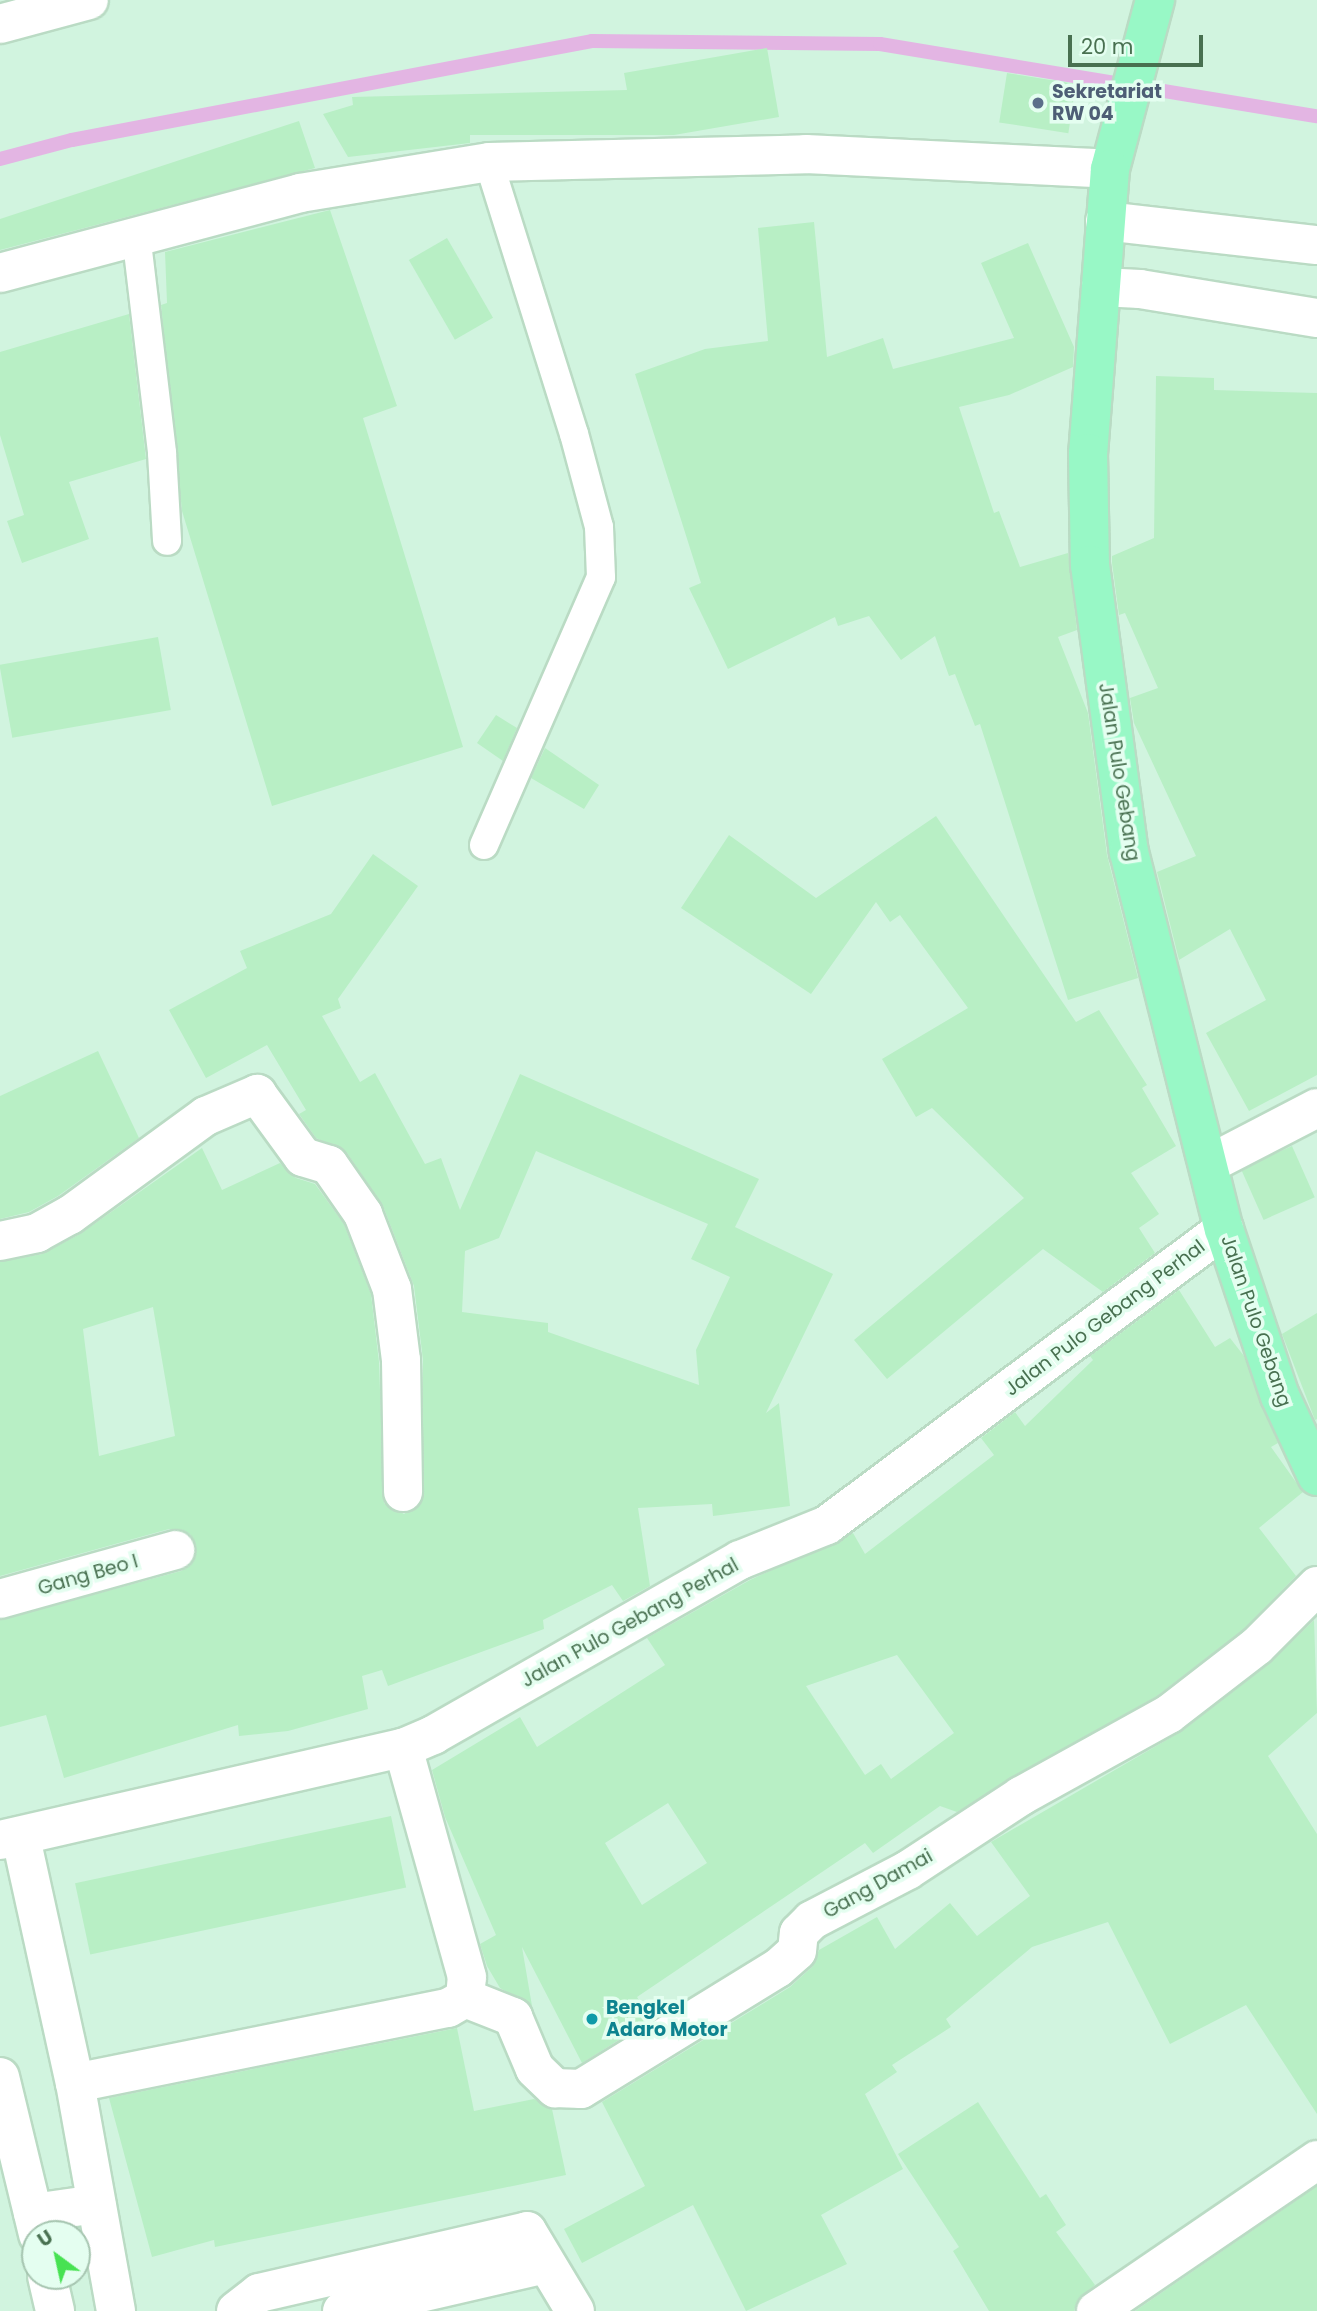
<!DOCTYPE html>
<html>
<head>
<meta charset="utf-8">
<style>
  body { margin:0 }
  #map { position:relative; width:1317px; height:2311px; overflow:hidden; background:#dffbec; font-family:Poppins,sans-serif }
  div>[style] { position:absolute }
  .residential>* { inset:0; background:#d1f4df }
  .stream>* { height:14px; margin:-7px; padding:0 7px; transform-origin:7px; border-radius:7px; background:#e3b5e3 }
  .building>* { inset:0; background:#b8efc5; transform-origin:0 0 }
  .roads { filter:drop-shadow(2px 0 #badbc4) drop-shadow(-2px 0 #badbc4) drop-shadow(0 2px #badbc4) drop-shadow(0 -2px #badbc4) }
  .lane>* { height:28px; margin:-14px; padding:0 14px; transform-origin:14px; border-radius:14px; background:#fff }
  .street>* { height:38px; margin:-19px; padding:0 19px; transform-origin:19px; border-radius:19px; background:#fff }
  .primary>* { height:38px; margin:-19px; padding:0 19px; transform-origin:19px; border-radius:19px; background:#98f8c6 }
  .dots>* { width:19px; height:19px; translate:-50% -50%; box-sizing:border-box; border:4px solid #e4fef0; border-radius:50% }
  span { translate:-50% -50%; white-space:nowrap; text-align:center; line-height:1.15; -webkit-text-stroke:7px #e4fef0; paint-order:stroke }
  .service-label { font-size:19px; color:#4e5e75; font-weight:700 }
  .left { translate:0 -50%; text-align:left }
  .street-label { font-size:19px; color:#487050 }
  .culture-label { font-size:19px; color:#0d838f; font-weight:700 }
  .north { position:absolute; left:21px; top:2220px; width:70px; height:70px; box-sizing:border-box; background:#e4fef0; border:2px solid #a6c5b0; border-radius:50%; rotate:327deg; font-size:19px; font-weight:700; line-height:28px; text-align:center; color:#487050 }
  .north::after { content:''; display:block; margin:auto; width:24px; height:32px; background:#47e252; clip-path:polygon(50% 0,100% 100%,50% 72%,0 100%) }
  .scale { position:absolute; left:1068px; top:35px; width:135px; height:32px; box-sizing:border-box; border:4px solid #487050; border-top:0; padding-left:9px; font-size:21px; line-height:24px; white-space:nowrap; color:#487050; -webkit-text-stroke:5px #e4fef0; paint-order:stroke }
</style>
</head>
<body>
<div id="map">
  <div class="residential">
    <div style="clip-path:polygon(evenodd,0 0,1317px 0,1317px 2311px,0 2311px,0 0,35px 2234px,77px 2234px,77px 2276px,35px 2276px,35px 2234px)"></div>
  </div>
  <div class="stream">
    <div style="left:0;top:159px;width:74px;rotate:-14.8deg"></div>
    <div style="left:72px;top:140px;width:529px;rotate:-10.78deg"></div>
    <div style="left:592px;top:41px;width:288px;rotate:0.6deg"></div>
    <div style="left:880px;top:44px;width:443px;rotate:9.4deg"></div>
  </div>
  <div class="building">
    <div style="clip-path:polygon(767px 48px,779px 117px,674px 135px,470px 135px,470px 143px,348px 157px,323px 114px,353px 105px,352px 97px,627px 90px,624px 73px)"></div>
    <div style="left:1007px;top:73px;width:70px;height:50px;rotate:9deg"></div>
    <div style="clip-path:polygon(299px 121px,315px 168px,0 250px,0 219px)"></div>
    <div style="clip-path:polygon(330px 210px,397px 406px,363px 418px,463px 747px,272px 806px,182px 511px,161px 305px,167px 303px,165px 252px)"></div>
    <div style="clip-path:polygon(814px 222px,827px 357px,883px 338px,893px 369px,1014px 338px,981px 263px,1028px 243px,1074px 347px,1073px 367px,1009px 395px,959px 407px,994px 513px,999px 511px,1020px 567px,1068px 553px,1077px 630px,1058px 637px,1088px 713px,1107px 855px,1138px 978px,1068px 1000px,980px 724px,975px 726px,955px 674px,949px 676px,935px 636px,901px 660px,869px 616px,838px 626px,835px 617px,728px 669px,689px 588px,701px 583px,635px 374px,705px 349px,768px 341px,758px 228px)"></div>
    <div style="left:447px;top:238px;width:92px;height:44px;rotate:60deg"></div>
    <div style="clip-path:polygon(129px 314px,146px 459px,69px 482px,89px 539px,22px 563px,7px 521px,24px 515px,0 435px,0 352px)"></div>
    <div style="clip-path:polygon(1156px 376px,1214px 378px,1214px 390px,1317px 393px,1317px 1075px,1249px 1111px,1206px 1033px,1266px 1000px,1230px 929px,1179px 960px,1157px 872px,1196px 856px,1134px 723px,1130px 698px,1158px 688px,1125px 613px,1119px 615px,1112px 563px,1112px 556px,1154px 538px)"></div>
    <div style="left:158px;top:637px;width:74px;height:161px;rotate:80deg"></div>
    <div style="clip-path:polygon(496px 715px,517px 728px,503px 761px,477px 743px)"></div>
    <div style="clip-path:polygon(545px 748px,599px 785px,584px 809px,531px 778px)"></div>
    <div style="clip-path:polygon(936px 816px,1076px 1022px,1099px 1010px,1147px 1085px,1142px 1088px,1176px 1146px,1131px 1173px,1159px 1214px,1139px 1228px,1155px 1253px,1103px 1292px,1043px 1249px,887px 1379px,854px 1340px,1024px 1198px,932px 1108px,916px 1117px,882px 1059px,968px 1008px,900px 915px,890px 922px,876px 902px,811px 994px,681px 908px,729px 835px,816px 898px)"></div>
    <div style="clip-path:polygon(evenodd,373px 854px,418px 886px,338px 999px,341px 1008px,322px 1016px,360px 1082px,375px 1073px,425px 1164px,441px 1158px,460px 1210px,520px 1074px,759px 1179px,735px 1227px,833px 1274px,766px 1413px,779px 1403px,790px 1506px,713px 1516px,712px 1504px,638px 1508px,650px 1586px,623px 1601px,612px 1585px,543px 1620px,544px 1629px,388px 1686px,382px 1670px,362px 1676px,368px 1709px,288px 1731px,239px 1736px,238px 1725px,64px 1778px,46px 1715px,0 1727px,0 1620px,181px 1571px,191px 1565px,196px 1545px,190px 1534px,169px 1529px,0 1576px,0 1262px,42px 1254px,80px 1234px,202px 1148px,222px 1190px,280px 1163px,296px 1178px,315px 1184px,344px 1224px,371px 1294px,379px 1362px,384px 1503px,404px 1514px,422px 1502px,423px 1360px,414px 1286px,383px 1206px,347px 1153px,316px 1138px,299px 1114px,306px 1110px,267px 1045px,206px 1078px,169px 1010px,247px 968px,240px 951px,331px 914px,373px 854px,536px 1151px,708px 1224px,691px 1259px,730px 1277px,696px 1350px,699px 1385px,548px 1332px,548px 1323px,462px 1312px,465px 1251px,499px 1238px,536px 1151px,373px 854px,153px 1307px,175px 1436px,99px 1456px,83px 1329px,153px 1307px)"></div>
    <div style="clip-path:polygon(98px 1051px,139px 1138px,58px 1196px,29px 1212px,0 1219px,0 1096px)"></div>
    <div style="left:1292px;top:1146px;width:56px;height:56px;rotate:66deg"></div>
    <div style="clip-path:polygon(evenodd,1179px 1290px,1215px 1347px,1230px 1338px,1244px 1356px,1278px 1443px,1271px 1447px,1303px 1492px,1259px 1528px,1296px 1576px,1243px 1630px,1157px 1696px,957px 1812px,940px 1806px,873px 1853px,865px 1843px,637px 1997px,651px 2020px,582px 2063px,522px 1947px,532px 2006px,500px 1988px,487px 1966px,480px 1944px,496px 1935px,445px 1817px,432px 1770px,520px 1717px,537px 1747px,665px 1665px,647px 1638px,750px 1580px,853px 1533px,865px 1554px,994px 1455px,981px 1438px,1015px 1412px,1025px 1426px,1093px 1360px,1090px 1356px,1179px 1290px,897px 1655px,954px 1733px,891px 1779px,881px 1764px,865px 1775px,806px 1686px,897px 1655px,1179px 1290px,668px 1803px,707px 1863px,642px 1905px,605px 1843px,668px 1803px)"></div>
    <div style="clip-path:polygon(1317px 1313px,1317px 1419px,1315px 1420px,1282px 1334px)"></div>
    <div style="clip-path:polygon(1314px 1620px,1317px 1713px,1268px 1756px,1317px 1834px,1317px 2114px,1246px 2005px,1170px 2044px,1108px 1922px,1032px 1947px,946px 2019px,951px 2027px,892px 2065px,897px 2072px,865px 2094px,903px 2169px,821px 2215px,847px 2264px,746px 2311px,693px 2205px,582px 2263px,564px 2229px,645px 2186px,602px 2102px,790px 1987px,812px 1967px,819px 1950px,877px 1917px,895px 1949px,950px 1903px,977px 1936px,1030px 1896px,991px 1842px,1182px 1731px,1270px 1663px)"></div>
    <div style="left:391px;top:1816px;width:73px;height:323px;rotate:78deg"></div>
    <div style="clip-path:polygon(457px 2028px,474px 2111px,534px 2099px,552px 2109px,566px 2175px,215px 2247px,214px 2240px,152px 2257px,109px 2098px)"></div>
    <div style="clip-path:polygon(978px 2102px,1040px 2198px,1046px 2194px,1066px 2225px,1056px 2232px,1095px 2285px,1077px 2301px,1074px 2311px,989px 2311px,953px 2251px,959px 2247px,898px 2154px)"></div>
    <div style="clip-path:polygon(1317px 2186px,1317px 2311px,1135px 2311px)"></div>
  </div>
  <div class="roads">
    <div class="lane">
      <div style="left:136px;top:234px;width:221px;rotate:83.2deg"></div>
      <div style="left:162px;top:453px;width:88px;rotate:86.7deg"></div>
      <div style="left:484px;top:845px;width:292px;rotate:-66.4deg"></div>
      <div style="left:601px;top:577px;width:50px;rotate:-92.3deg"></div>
      <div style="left:599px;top:527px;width:96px;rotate:-105deg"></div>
      <div style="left:574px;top:434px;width:285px;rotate:-107.4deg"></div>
    </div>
    <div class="street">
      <div style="left:0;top:24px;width:92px;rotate:-15.1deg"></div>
      <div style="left:1105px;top:221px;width:213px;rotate:6.5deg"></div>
      <div style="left:0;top:273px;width:310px;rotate:-14.9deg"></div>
      <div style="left:300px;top:193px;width:192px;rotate:-9.3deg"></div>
      <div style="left:489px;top:162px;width:317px;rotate:-1.4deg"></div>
      <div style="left:806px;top:154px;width:304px;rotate:2.8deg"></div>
      <div style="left:1101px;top:287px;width:39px;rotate:3deg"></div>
      <div style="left:1140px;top:289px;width:179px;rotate:9.3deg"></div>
      <div style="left:1211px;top:1163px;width:119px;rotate:-27.4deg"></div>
      <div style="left:0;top:1241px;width:38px;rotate:-12deg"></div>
      <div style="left:37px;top:1233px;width:38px;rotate:-29deg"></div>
      <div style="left:70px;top:1215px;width:168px;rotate:-36.1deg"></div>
      <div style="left:206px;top:1116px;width:56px;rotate:-23.3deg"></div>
      <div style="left:257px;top:1094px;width:78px;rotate:53.9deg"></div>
      <div style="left:303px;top:1157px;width:27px;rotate:17deg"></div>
      <div style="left:329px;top:1165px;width:60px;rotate:55.2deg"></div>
      <div style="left:363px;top:1214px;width:80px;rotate:68.9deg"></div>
      <div style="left:392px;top:1289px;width:72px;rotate:82.8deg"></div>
      <div style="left:401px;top:1360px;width:132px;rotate:89.1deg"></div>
      <div style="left:0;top:1599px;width:182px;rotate:-15.6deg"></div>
      <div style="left:21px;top:1838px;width:251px;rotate:77.6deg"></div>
      <div style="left:75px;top:2083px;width:232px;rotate:79.8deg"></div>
      <div style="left:0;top:1840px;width:413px;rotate:-12.9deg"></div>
      <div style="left:403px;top:1748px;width:33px;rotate:-23deg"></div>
      <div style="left:433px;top:1735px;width:353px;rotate:-29.7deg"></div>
      <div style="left:740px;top:1560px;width:94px;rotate:-21.9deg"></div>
      <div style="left:827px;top:1525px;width:495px;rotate:-36.7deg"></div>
      <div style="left:465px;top:1998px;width:52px;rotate:21.6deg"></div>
      <div style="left:513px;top:2017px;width:56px;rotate:67.1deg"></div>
      <div style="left:535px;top:2069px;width:28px;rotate:44deg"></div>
      <div style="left:555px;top:2088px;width:26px;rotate:2deg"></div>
      <div style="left:581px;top:2089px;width:231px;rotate:-31.6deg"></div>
      <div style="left:778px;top:1968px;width:25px;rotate:-42deg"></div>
      <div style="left:797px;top:1951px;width:18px;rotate:-84deg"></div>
      <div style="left:799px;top:1933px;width:18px;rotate:-45deg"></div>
      <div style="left:812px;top:1920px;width:108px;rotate:-27.5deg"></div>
      <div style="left:908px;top:1870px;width:135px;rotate:-33.2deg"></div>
      <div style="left:1021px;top:1796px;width:169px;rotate:-29deg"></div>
      <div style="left:1169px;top:1714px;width:111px;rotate:-37.7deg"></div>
      <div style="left:1257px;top:1646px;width:85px;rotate:-45deg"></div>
      <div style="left:0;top:2077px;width:162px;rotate:76.4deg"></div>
      <div style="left:75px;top:2083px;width:380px;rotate:-11.4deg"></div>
      <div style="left:448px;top:2008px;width:20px;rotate:-30deg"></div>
      <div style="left:465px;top:1998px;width:21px;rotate:-85deg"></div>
      <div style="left:467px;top:1977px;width:238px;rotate:-105.6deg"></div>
      <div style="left:33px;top:2213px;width:64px;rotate:-8.1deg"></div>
      <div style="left:47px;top:2276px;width:36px;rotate:77deg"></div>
      <div style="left:236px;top:2311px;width:29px;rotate:-38deg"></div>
      <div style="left:259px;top:2293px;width:275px;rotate:-13deg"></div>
      <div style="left:527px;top:2231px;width:93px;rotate:59deg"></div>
      <div style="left:342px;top:2311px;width:208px;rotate:-13deg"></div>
      <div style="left:1096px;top:2311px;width:268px;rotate:-34.3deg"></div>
    </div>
    <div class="primary">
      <div style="left:1155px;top:0;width:175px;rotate:104.9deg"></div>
      <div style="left:1110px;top:169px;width:285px;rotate:94.4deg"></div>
      <div style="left:1088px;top:453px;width:112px;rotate:89deg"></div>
      <div style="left:1090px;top:565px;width:290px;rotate:82.3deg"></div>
      <div style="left:1129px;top:852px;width:389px;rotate:75.9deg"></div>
      <div style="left:1224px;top:1229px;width:176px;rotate:71.5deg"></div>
      <div style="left:1280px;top:1396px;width:88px;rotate:65.2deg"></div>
    </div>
  </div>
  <div class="dots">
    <div style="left:1038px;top:103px;background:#5c6f8a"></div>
    <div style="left:592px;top:2019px;background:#0f9aa8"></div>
  </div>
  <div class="service-label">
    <span class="left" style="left:1052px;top:103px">Sekretariat<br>RW 04</span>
  </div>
  <div class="street-label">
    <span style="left:1119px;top:772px;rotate:81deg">Jalan Pulo Gebang</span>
    <span style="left:1105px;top:1318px;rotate:-37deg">Jalan Pulo Gebang Perhal</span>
    <span style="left:1256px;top:1321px;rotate:71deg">Jalan Pulo Gebang</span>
    <span style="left:88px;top:1575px;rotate:-16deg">Gang Beo I</span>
    <span style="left:630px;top:1623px;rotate:-29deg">Jalan Pulo Gebang Perhal</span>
    <span style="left:878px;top:1884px;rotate:-29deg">Gang Damai</span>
  </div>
  <div class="culture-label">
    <span class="left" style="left:606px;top:2019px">Bengkel<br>Adaro Motor</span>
  </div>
  <div class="north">U</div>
  <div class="scale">20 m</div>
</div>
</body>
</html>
